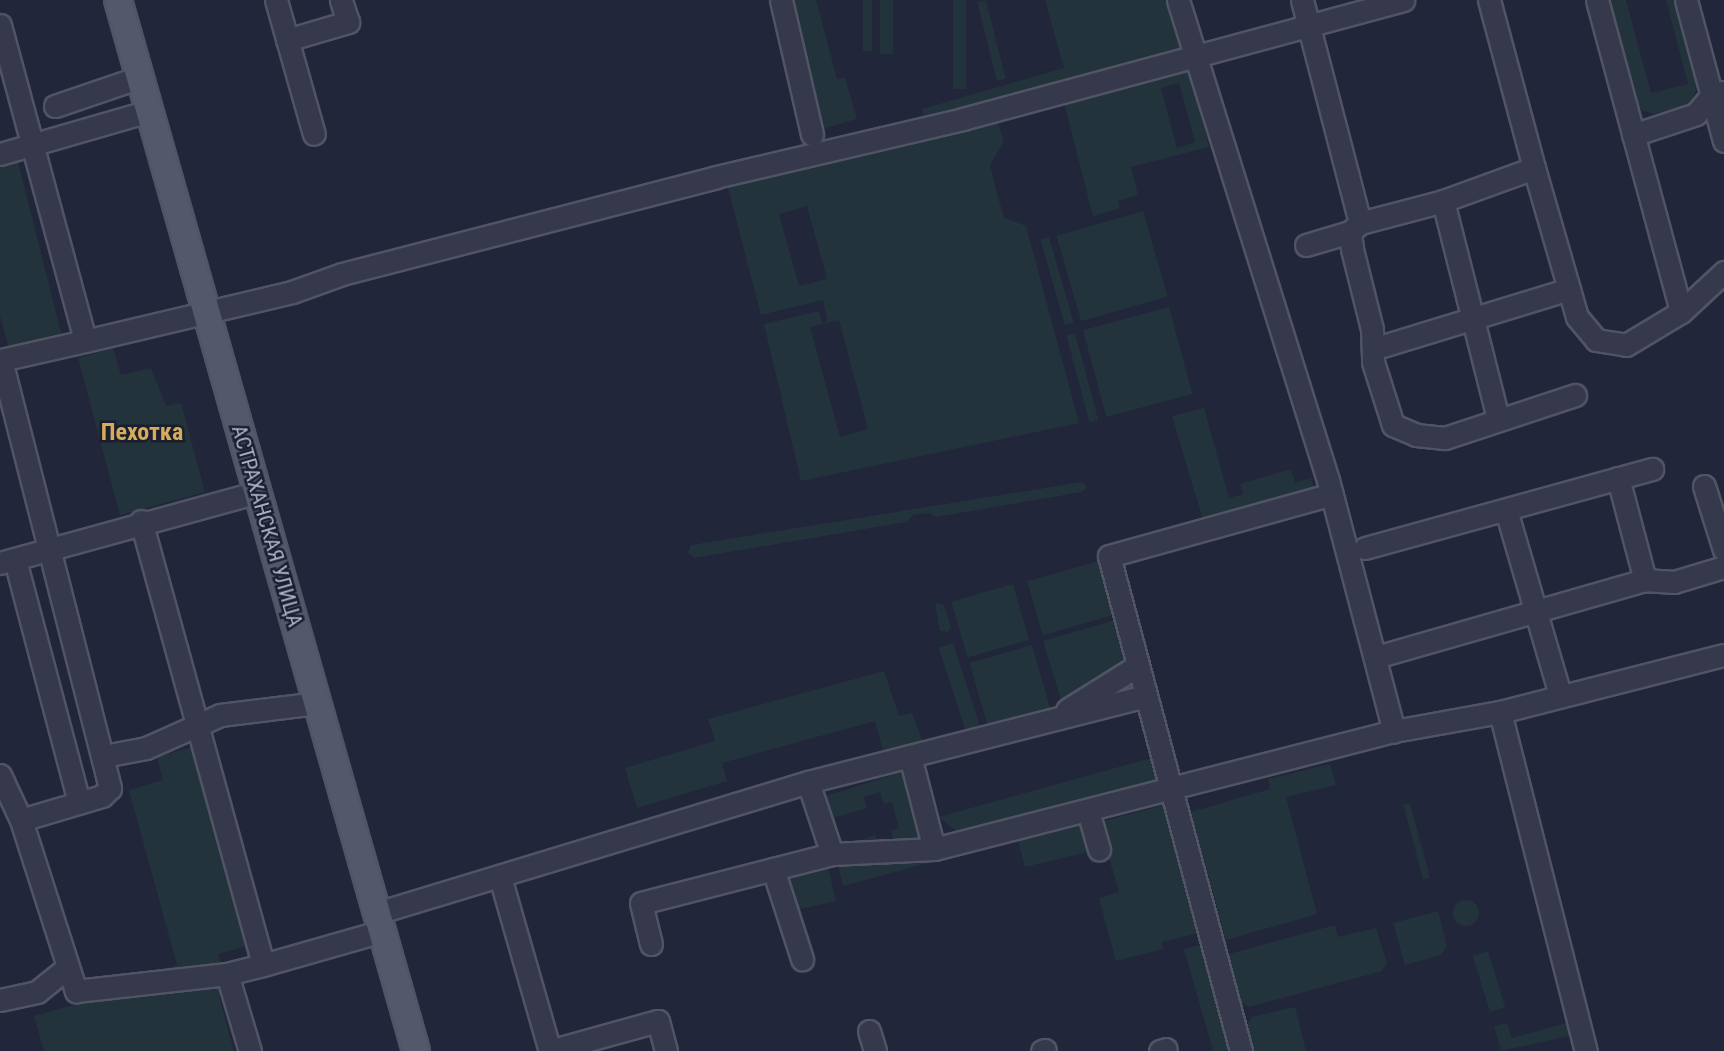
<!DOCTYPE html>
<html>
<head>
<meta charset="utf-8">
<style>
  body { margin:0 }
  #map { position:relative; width:1724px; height:1051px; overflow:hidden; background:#21263a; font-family:"Roboto Condensed",sans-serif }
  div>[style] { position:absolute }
  .green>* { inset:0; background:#23333b; transform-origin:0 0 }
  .round { border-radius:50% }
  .roads { filter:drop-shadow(2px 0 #505465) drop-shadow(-2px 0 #505465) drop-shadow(0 2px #505465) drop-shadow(0 -2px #505465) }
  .minor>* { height:21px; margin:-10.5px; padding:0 10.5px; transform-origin:10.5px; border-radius:10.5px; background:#35394b }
  .major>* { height:26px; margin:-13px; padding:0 13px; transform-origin:13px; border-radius:13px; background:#53586b }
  span { translate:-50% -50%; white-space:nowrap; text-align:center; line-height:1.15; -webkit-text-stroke:5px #1a1e2f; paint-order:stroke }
  .street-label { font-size:21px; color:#b0b4c7 }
  .quarter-label { font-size:24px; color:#d6ac5b; font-weight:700 }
</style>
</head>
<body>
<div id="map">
  <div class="green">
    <div style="clip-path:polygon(791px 0,816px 0,837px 79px,845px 78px,857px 119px,818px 130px)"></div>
    <div style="left:863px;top:0;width:9px;height:51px"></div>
    <div style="left:880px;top:0;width:13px;height:54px"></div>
    <div style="left:953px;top:0;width:13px;height:89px"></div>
    <div style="left:986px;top:0;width:81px;height:9px;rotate:76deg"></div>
    <div style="clip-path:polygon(1045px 0,1168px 0,1182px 52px,926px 124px,922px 109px,1064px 68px)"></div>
    <div style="clip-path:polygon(1604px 0,1626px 0,1651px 93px,1688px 84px,1666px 0,1678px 0,1698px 86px,1689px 106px,1654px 114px,1642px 110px,1631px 99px)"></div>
    <div style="clip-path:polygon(evenodd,1188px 66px,1209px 147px,1131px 167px,1138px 195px,1118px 201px,1120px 208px,1093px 216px,1063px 99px,1188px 66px,1179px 83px,1195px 142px,1177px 148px,1161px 88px,1179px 83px)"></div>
    <div style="clip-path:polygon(evenodd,996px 118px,1004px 141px,990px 165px,995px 186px,1004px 218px,1026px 226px,1079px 423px,801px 481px,764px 324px,819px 311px,822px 323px,827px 321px,823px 300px,761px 315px,728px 188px,996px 118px,807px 206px,827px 279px,799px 286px,779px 214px,807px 206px,996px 118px,839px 320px,868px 429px,840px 437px,810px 327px,839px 320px)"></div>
    <div style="clip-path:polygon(17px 158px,62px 336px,9px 349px,0 316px,0 163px)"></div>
    <div style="left:1143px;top:211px;width:89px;height:90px;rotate:74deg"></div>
    <div style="left:1049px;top:237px;width:89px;height:9px;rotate:74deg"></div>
    <div style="left:1169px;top:307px;width:90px;height:89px;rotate:75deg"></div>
    <div style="left:1075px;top:333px;width:90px;height:9px;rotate:75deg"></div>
    <div style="clip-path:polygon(113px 348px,121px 375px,151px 368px,166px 406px,181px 403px,205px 492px,120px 515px,78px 358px)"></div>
    <div style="clip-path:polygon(1204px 408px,1229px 498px,1243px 494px,1240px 484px,1291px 469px,1295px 483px,1311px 478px,1314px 489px,1203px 520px,1172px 416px)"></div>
    <div style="clip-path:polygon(1082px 482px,1087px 487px,1082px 492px,936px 517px,928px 513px,913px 515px,906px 522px,694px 558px,688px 553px,691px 545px)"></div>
    <div style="left:1105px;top:559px;width:56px;height:81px;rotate:74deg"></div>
    <div style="left:1013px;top:584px;width:58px;height:64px;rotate:74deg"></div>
    <div style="clip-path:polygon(935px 603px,944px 605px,951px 627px,948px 632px,940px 631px)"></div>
    <div style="clip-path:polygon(1119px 619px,1131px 667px,1063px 706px,1043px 641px)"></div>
    <div style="left:953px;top:643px;width:94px;height:15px;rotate:72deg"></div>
    <div style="left:1032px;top:645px;width:69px;height:65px;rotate:74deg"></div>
    <div style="clip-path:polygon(884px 671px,899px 716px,912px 713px,925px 748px,883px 751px,875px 721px,722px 763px,727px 781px,637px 808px,625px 768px,715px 741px,708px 719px)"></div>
    <div style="clip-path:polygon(192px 747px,247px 946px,218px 954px,228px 993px,219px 996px,234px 1051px,44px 1051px,34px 1016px,81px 1003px,78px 992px,177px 965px,129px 790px,163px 780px,157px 757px)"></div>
    <div style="clip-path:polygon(1155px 757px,1161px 785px,961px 835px,939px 817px)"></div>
    <div style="clip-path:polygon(1330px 764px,1336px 785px,1286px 797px,1317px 914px,1226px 940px,1191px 812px,1270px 789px,1268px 779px)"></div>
    <div style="clip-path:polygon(902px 772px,908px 774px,925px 841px,894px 849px,841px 847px,875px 835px,878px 846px,894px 842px,891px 831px,899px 828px,892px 802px,884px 804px,880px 792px,864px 797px,867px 808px,832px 818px,826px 796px)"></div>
    <div style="left:1410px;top:803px;width:77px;height:7px;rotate:75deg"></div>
    <div style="clip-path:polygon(1168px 804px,1203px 932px,1162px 942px,1163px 949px,1116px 961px,1099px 898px,1119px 892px,1109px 858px,1091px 863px,1088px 852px,1025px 867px,1018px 841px,1077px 825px,1102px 827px,1104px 821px)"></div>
    <div style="clip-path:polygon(928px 863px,843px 886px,838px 865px)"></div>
    <div style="left:828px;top:867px;width:35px;height:41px;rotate:77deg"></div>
    <div class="round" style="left:1453px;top:900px;width:26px;height:26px"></div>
    <div style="clip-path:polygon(1438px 911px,1447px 947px,1441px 955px,1405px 965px,1393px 923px)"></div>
    <div style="clip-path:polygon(1335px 925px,1338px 937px,1376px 928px,1387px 963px,1382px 971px,1249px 1007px,1240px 1001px,1229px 954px)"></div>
    <div style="clip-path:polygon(1210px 942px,1238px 1051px,1213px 1051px,1184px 949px)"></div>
    <div style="left:1488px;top:951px;width:59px;height:16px;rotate:73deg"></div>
    <div style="clip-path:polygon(1295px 1007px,1306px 1051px,1251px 1051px,1245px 1028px,1252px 1017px)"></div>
    <div style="clip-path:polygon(1569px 1016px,1574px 1035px,1501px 1051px,1494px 1026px,1507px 1023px,1512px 1038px,1566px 1023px,1564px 1017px)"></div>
  </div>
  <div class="roads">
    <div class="minor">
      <div style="left:276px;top:0;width:139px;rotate:74.2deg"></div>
      <div style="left:781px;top:0;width:138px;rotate:77deg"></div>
      <div style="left:1178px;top:0;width:503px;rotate:72.65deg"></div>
      <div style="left:1328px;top:480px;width:260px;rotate:75.3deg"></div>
      <div style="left:1302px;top:0;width:230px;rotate:75.4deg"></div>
      <div style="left:1360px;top:223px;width:13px;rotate:138deg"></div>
      <div style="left:1350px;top:232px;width:17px;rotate:83deg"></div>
      <div style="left:1352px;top:249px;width:82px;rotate:76deg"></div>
      <div style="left:1372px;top:329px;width:33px;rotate:88deg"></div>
      <div style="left:1373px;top:362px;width:66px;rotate:72.4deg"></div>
      <div style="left:1393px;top:425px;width:25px;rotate:23deg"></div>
      <div style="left:1416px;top:435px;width:29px;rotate:6deg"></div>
      <div style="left:1445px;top:438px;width:137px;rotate:-18.3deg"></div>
      <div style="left:1597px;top:0;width:323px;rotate:74.9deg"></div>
      <div style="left:1686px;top:0;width:146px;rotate:74.9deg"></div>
      <div style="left:0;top:25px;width:327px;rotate:74.9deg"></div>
      <div style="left:85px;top:341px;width:213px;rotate:-13.3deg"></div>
      <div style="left:292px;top:292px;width:53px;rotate:-19.8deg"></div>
      <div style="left:342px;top:274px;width:386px;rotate:-14.5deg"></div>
      <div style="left:716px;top:177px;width:254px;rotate:-13.2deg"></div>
      <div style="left:963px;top:119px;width:456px;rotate:-15.1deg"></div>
      <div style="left:287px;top:40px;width:64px;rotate:-16.4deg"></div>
      <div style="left:348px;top:22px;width:23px;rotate:-108deg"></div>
      <div style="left:55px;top:106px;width:90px;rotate:-18.8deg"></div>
      <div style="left:1633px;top:135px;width:66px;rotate:-18.4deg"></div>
      <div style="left:1696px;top:114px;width:25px;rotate:-50deg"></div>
      <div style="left:1712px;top:95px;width:10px;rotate:-17deg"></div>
      <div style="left:0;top:154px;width:155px;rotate:-16.1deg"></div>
      <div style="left:1534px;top:168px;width:155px;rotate:73.9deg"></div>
      <div style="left:1577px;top:317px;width:30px;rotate:50deg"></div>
      <div style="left:1596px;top:340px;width:30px;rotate:9deg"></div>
      <div style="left:1626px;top:345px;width:64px;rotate:-31deg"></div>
      <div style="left:1681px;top:312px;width:59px;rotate:-42.9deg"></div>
      <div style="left:1443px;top:201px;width:225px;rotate:75.8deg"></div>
      <div style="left:1360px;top:223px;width:86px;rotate:-14.8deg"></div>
      <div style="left:1443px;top:201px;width:97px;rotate:-19.9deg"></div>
      <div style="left:1534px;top:168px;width:174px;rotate:-105deg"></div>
      <div style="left:1306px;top:245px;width:46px;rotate:-16.5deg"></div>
      <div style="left:85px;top:341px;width:86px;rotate:167.3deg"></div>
      <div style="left:1px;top:360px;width:442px;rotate:75.7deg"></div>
      <div style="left:110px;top:788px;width:11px;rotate:135deg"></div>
      <div style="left:102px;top:796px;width:84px;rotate:163.5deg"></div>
      <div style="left:21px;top:820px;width:180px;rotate:72.2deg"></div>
      <div style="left:76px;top:991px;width:152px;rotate:-6.4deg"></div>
      <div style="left:227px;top:974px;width:37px;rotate:-14deg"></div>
      <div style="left:1373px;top:349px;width:205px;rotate:-17deg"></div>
      <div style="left:1618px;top:478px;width:106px;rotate:75.2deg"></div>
      <div style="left:1704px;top:486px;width:67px;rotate:72.6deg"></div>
      <div style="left:1506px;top:510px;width:193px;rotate:73.7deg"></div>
      <div style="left:141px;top:521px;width:460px;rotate:74.6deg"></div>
      <div style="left:263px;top:965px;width:124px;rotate:-15.9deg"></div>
      <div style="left:1365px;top:548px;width:298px;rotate:-15.4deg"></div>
      <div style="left:15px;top:560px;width:251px;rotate:75.2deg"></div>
      <div style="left:0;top:563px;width:268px;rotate:-15.4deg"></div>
      <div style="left:1376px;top:657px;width:280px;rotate:-16deg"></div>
      <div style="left:1645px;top:580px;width:29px;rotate:4deg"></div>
      <div style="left:1674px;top:582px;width:52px;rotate:-16.7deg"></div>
      <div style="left:1067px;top:710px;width:83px;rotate:-32.2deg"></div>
      <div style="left:1500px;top:712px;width:350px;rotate:75.8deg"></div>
      <div style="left:104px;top:756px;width:43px;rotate:-10.8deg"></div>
      <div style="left:146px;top:748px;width:81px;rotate:-24deg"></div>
      <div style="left:220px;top:715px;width:99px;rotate:-7deg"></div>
      <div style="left:910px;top:756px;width:243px;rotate:-14.3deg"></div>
      <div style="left:0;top:775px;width:50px;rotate:65deg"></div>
      <div style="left:1088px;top:811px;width:40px;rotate:74deg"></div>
      <div style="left:934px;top:849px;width:96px;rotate:-104.5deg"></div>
      <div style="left:910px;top:756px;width:105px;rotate:165.7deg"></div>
      <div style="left:808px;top:782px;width:76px;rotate:71.6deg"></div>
      <div style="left:832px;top:854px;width:102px;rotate:-2.8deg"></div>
      <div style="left:934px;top:849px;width:475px;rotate:-14.4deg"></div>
      <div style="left:1394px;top:731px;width:108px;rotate:-10.2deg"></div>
      <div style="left:1500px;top:712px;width:231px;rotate:-14.3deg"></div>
      <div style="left:773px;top:869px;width:95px;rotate:72.1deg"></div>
      <div style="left:500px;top:877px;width:178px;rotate:74deg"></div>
      <div style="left:377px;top:913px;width:450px;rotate:-16.9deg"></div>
      <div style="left:651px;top:944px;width:42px;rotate:-103.7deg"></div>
      <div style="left:641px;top:903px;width:197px;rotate:-14.4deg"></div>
      <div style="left:227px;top:974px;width:80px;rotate:73.4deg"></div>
      <div style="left:0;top:1000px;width:38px;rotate:-12deg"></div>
      <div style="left:37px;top:992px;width:40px;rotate:-39deg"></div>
      <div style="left:869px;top:1031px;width:21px;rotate:73deg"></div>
      <div style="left:549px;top:1051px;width:113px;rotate:-15.4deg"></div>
      <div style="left:658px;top:1021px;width:31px;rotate:75deg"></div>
      <div style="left:1042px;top:1051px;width:3px;rotate:-18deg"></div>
      <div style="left:1160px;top:1051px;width:6px;rotate:-18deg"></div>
      <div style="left:1241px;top:1051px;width:512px;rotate:-104.93deg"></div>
      <div style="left:1109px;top:556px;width:231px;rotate:-15.5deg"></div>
    </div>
    <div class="major">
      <div style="left:118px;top:0;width:1092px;rotate:74.17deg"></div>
    </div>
  </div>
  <div class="street-label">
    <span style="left:267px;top:526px;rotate:74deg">АСТРАХАНСКАЯ УЛИЦА</span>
  </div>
  <div class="quarter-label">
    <span style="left:142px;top:433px">Пехотка</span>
  </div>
</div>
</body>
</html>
